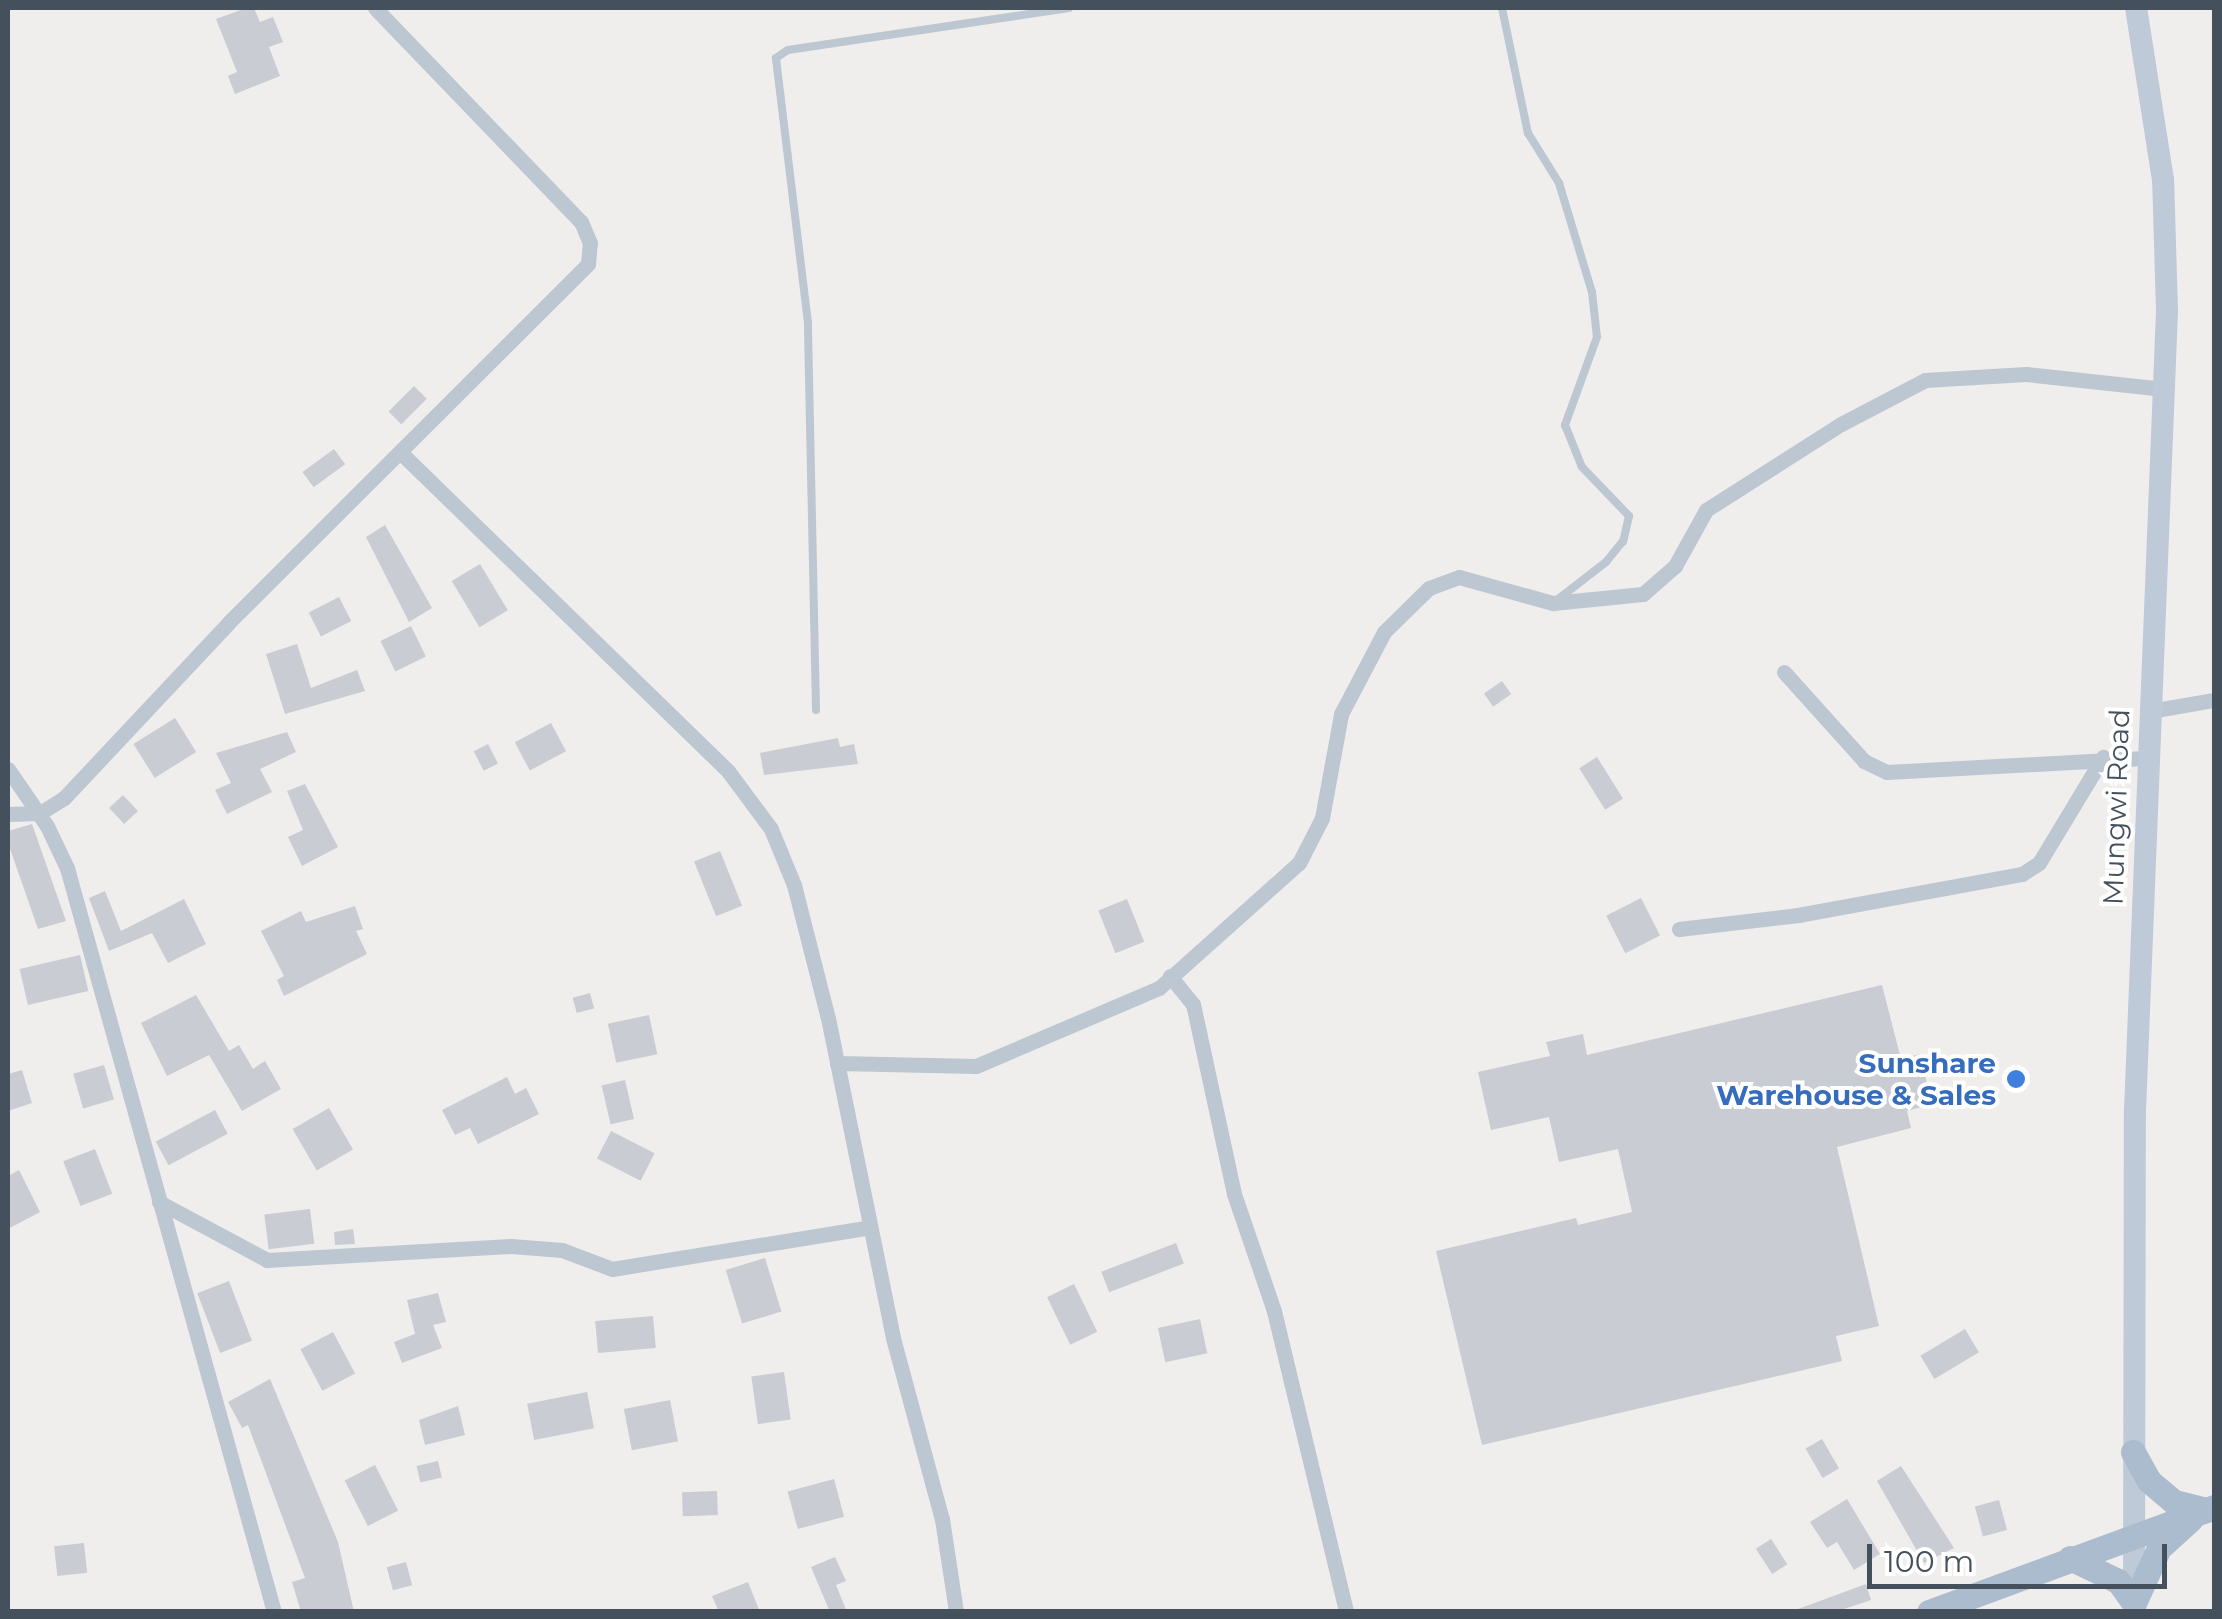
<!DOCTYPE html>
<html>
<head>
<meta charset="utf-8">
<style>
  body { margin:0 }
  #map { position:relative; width:2222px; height:1619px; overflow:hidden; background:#f0eded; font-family:Montserrat,sans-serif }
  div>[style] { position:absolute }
  .building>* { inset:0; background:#c9ccd2; transform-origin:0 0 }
  .lane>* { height:8px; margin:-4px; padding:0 4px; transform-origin:4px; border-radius:4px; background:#bcc7d1 }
  .street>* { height:15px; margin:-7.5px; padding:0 7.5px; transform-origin:7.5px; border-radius:7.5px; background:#bcc7d1 }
  .secondary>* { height:22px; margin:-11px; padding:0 11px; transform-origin:11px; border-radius:11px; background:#becad8 }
  .primary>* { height:25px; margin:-12.5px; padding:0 12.5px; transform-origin:12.5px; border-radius:12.5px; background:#aabcce }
  .dots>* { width:28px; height:28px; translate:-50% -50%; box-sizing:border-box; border:5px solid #fff; border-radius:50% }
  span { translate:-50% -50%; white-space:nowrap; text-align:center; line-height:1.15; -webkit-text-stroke:8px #fff; paint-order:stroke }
  .street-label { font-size:28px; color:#44505c }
  .shop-label { font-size:28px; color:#366cbe; font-weight:700 }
  .right { translate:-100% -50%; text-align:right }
  .frame { position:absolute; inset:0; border:10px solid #44505c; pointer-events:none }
  .scale { position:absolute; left:1867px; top:1544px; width:300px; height:45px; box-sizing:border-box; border:5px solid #44505c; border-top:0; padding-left:12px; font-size:30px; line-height:35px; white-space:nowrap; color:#44505c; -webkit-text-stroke:8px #fff; paint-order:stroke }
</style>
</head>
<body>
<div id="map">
  <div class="building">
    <div style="clip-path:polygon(246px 8px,254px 8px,260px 22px,273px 17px,283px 42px,269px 47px,280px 76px,235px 94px,228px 76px,237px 72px,216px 19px)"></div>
    <div style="left:414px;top:386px;width:18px;height:36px;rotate:45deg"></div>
    <div style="left:334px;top:449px;width:19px;height:39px;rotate:54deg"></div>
    <div style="clip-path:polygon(385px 525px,432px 608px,409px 622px,366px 537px)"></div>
    <div style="left:480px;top:564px;width:54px;height:33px;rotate:59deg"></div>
    <div style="left:339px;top:597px;width:27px;height:34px;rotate:63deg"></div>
    <div style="left:411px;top:626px;width:34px;height:34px;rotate:64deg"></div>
    <div style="clip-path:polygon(297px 644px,311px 688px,357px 670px,365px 691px,285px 714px,266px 654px)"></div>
    <div style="left:1502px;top:681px;width:16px;height:22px;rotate:55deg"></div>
    <div style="left:175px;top:718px;width:40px;height:49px;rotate:58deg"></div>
    <div style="left:551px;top:723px;width:32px;height:41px;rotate:62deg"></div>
    <div style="clip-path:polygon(287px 732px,296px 752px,260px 769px,272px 792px,227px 814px,215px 790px,231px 783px,216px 753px)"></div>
    <div style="clip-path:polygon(838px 738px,840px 747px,854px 744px,858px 764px,764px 775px,760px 753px)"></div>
    <div style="left:488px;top:744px;width:22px;height:16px;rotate:63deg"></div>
    <div style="left:1597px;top:757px;width:49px;height:21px;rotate:58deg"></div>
    <div style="clip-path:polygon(305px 784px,338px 847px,302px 866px,288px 837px,303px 830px,287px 791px)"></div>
    <div style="left:123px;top:795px;width:22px;height:19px;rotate:47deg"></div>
    <div style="clip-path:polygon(32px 824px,66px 921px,38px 929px,8px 843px,8px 831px)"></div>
    <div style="left:720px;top:851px;width:59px;height:28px;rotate:68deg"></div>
    <div style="clip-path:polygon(105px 891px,121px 931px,184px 899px,206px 944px,168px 963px,152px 933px,109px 951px,89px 898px)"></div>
    <div style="left:1641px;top:898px;width:42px;height:39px;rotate:63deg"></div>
    <div style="left:1127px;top:899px;width:46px;height:31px;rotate:68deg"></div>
    <div style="clip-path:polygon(355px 906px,363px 929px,356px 931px,367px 954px,284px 996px,277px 980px,284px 976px,261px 931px,301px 911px,306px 922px)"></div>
    <div style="left:80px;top:955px;width:37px;height:62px;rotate:77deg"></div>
    <div style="clip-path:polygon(1882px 985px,1901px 1059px,1920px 1054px,1932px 1104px,1907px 1111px,1911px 1128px,1837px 1147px,1879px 1326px,1836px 1336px,1842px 1361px,1482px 1445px,1436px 1251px,1576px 1218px,1578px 1225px,1632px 1212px,1618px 1149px,1559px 1162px,1549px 1117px,1491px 1130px,1478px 1072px,1550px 1056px,1546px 1042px,1583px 1034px,1587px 1055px)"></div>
    <div style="left:590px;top:993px;width:16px;height:18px;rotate:75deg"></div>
    <div style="clip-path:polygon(196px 995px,229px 1051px,239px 1045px,253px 1069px,265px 1061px,281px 1089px,242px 1111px,209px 1055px,167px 1076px,141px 1023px)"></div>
    <div style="left:649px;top:1015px;width:40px;height:42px;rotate:78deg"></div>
    <div style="left:104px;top:1065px;width:36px;height:32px;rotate:74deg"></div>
    <div style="clip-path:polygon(22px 1070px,32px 1103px,8px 1111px,8px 1074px)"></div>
    <div style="clip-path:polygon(507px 1077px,515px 1094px,526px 1088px,539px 1114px,478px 1144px,470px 1128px,455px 1135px,442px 1110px)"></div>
    <div style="left:625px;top:1080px;width:40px;height:24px;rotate:77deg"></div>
    <div style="left:329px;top:1108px;width:48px;height:42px;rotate:60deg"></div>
    <div style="left:215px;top:1110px;width:27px;height:67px;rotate:62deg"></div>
    <div style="left:611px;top:1131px;width:49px;height:31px;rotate:27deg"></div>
    <div style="left:95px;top:1149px;width:48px;height:34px;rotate:69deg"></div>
    <div style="clip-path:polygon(19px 1170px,40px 1212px,8px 1229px,8px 1176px)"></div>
    <div style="left:310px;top:1209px;width:35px;height:46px;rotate:83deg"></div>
    <div style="clip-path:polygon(353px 1229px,355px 1244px,335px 1245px,334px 1232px)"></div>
    <div style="left:1176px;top:1243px;width:22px;height:80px;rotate:69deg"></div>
    <div style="left:765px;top:1258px;width:56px;height:41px;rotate:73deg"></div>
    <div style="left:229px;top:1281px;width:64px;height:34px;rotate:69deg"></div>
    <div style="left:1074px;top:1284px;width:53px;height:30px;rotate:64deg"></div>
    <div style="clip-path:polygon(438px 1293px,446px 1322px,433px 1325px,442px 1348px,402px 1363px,394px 1342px,415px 1334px,407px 1300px)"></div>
    <div style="left:653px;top:1316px;width:32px;height:58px;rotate:85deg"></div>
    <div style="left:1200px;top:1319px;width:35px;height:43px;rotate:78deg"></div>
    <div style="left:1965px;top:1329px;width:27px;height:52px;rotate:59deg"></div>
    <div style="left:333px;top:1332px;width:47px;height:37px;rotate:62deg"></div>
    <div style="left:784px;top:1372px;width:48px;height:33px;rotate:82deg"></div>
    <div style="clip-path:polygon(270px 1379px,338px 1542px,354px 1612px,301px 1612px,292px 1582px,305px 1578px,248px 1425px,242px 1428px,228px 1402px)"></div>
    <div style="left:587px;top:1392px;width:37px;height:61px;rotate:79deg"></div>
    <div style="left:670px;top:1400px;width:42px;height:47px;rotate:79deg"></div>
    <div style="clip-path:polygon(458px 1406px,465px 1435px,425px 1445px,419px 1420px)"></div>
    <div style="left:1822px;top:1439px;width:34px;height:19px;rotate:60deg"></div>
    <div style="left:438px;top:1461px;width:17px;height:22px;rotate:77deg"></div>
    <div style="left:375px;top:1465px;width:51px;height:34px;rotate:63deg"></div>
    <div style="clip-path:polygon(1901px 1466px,1954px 1548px,1924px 1563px,1877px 1481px)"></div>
    <div style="left:834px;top:1479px;width:39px;height:48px;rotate:75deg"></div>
    <div style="left:717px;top:1491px;width:24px;height:35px;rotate:88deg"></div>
    <div style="clip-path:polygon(1847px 1499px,1880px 1554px,1854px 1570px,1837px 1542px,1827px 1548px,1810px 1522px)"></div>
    <div style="left:1999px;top:1500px;width:31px;height:25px;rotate:75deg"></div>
    <div style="left:1771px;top:1539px;width:30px;height:18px;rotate:57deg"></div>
    <div style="left:84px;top:1543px;width:30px;height:30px;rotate:84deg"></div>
    <div style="clip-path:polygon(835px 1557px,846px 1581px,836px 1585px,847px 1612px,830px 1612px,811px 1567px)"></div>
    <div style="left:406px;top:1562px;width:24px;height:20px;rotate:75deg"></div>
    <div style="clip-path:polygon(748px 1582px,760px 1612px,719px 1612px,712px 1596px)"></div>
    <div style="clip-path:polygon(1866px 1584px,1871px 1600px,1835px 1612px,1790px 1612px)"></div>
  </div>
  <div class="lane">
    <div style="left:1502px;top:8px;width:128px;rotate:78.3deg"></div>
    <div style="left:1528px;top:133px;width:59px;rotate:58.2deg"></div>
    <div style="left:1559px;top:183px;width:114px;rotate:73.2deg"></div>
    <div style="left:1592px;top:292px;width:45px;rotate:83.7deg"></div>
    <div style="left:1597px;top:337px;width:94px;rotate:110deg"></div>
    <div style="left:1565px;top:425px;width:45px;rotate:68deg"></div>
    <div style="left:1582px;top:467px;width:68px;rotate:46.2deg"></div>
    <div style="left:1629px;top:516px;width:26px;rotate:103deg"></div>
    <div style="left:1623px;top:541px;width:27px;rotate:129deg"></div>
    <div style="left:1606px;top:562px;width:62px;rotate:142.2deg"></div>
    <div style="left:816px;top:710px;width:387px;rotate:-91.2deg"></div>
    <div style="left:808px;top:323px;width:267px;rotate:-96.9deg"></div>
    <div style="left:776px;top:58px;width:14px;rotate:-34deg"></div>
    <div style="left:788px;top:50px;width:284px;rotate:-8.5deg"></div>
  </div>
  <div class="street">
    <div style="left:401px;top:453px;width:456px;rotate:44.2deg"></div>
    <div style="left:728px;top:771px;width:72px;rotate:53.4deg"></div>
    <div style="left:771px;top:829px;width:61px;rotate:67.7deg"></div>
    <div style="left:794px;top:885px;width:137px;rotate:75.7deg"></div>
    <div style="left:828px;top:1018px;width:327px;rotate:78.5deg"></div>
    <div style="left:893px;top:1338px;width:188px;rotate:74.9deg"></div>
    <div style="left:942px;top:1519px;width:94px;rotate:81.4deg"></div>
    <div style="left:1784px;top:672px;width:120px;rotate:48deg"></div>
    <div style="left:1864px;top:761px;width:25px;rotate:26deg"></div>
    <div style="left:1887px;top:772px;width:262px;rotate:-3.1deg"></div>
    <div style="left:2150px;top:711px;width:65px;rotate:-9.8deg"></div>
    <div style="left:8px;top:769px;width:69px;rotate:55.6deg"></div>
    <div style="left:47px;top:826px;width:47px;rotate:64.5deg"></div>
    <div style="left:67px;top:868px;width:772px;rotate:74.45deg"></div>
    <div style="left:8px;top:814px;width:32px;rotate:-2deg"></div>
    <div style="left:40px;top:813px;width:28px;rotate:-32deg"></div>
    <div style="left:64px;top:798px;width:241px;rotate:-46.8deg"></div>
    <div style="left:229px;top:622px;width:507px;rotate:-44.92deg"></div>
    <div style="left:588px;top:264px;width:21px;rotate:-85deg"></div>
    <div style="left:590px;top:243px;width:23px;rotate:-113deg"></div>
    <div style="left:581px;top:222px;width:297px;rotate:-133.9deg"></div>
    <div style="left:1679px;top:929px;width:120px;rotate:-6.7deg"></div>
    <div style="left:1798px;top:915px;width:228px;rotate:-10.4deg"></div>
    <div style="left:2022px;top:874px;width:20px;rotate:-33deg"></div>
    <div style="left:2039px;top:863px;width:124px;rotate:-58.9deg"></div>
    <div style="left:1170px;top:976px;width:36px;rotate:51deg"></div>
    <div style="left:1193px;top:1004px;width:194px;rotate:77.8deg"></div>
    <div style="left:1234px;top:1194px;width:124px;rotate:71.1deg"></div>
    <div style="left:1274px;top:1311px;width:309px;rotate:76.5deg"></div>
    <div style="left:837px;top:1063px;width:139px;rotate:1.2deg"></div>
    <div style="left:976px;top:1066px;width:199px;rotate:-23.1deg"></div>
    <div style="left:1159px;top:988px;width:188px;rotate:-41.8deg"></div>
    <div style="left:1299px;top:863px;width:51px;rotate:-62.9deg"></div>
    <div style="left:1322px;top:818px;width:106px;rotate:-79.6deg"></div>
    <div style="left:1341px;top:714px;width:93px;rotate:-62.3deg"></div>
    <div style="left:1384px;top:632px;width:63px;rotate:-44.4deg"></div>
    <div style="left:1429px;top:588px;width:32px;rotate:-20deg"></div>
    <div style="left:1459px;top:577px;width:98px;rotate:15.5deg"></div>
    <div style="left:1553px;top:603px;width:90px;rotate:-5.7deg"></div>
    <div style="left:1643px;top:594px;width:43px;rotate:-41.2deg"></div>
    <div style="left:1675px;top:566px;width:64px;rotate:-61deg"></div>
    <div style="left:1706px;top:510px;width:160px;rotate:-32.5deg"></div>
    <div style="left:1841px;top:424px;width:95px;rotate:-27.6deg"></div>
    <div style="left:1925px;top:380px;width:101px;rotate:-3.4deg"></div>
    <div style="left:2026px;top:374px;width:139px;rotate:6.2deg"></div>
    <div style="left:159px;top:1202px;width:123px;rotate:28.2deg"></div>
    <div style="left:267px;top:1260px;width:244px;rotate:-3.3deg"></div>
    <div style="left:511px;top:1246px;width:51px;rotate:4.5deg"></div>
    <div style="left:562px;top:1250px;width:53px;rotate:20.8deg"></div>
    <div style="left:612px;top:1269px;width:261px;rotate:-9.2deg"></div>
  </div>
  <div class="secondary">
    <div style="left:2134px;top:1606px;width:495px;rotate:-89.9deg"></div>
    <div style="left:2135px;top:1111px;width:801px;rotate:-87.71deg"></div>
    <div style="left:2167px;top:311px;width:131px;rotate:-91.7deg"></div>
    <div style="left:2163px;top:180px;width:174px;rotate:-98.9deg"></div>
  </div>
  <div class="primary">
    <div style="left:2133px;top:1452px;width:33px;rotate:61deg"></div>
    <div style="left:2149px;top:1481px;width:33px;rotate:40deg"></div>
    <div style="left:2174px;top:1502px;width:33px;rotate:14deg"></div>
    <div style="left:2070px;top:1558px;width:53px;rotate:25.6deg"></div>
    <div style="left:2118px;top:1581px;width:27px;rotate:54deg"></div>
    <div style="left:2134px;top:1603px;width:60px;rotate:-65.6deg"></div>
    <div style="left:2159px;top:1548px;width:42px;rotate:-42.1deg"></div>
    <div style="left:1929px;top:1612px;width:304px;rotate:-20.2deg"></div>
  </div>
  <div class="dots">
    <div style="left:2016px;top:1079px;background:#3f7fe0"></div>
  </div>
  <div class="street-label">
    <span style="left:2116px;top:807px;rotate:-88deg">Mungwi Road</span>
  </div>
  <div class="shop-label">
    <span class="right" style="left:1996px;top:1079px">Sunshare<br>Warehouse &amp; Sales</span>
  </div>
  <div class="frame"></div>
  <div class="scale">100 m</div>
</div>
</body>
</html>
